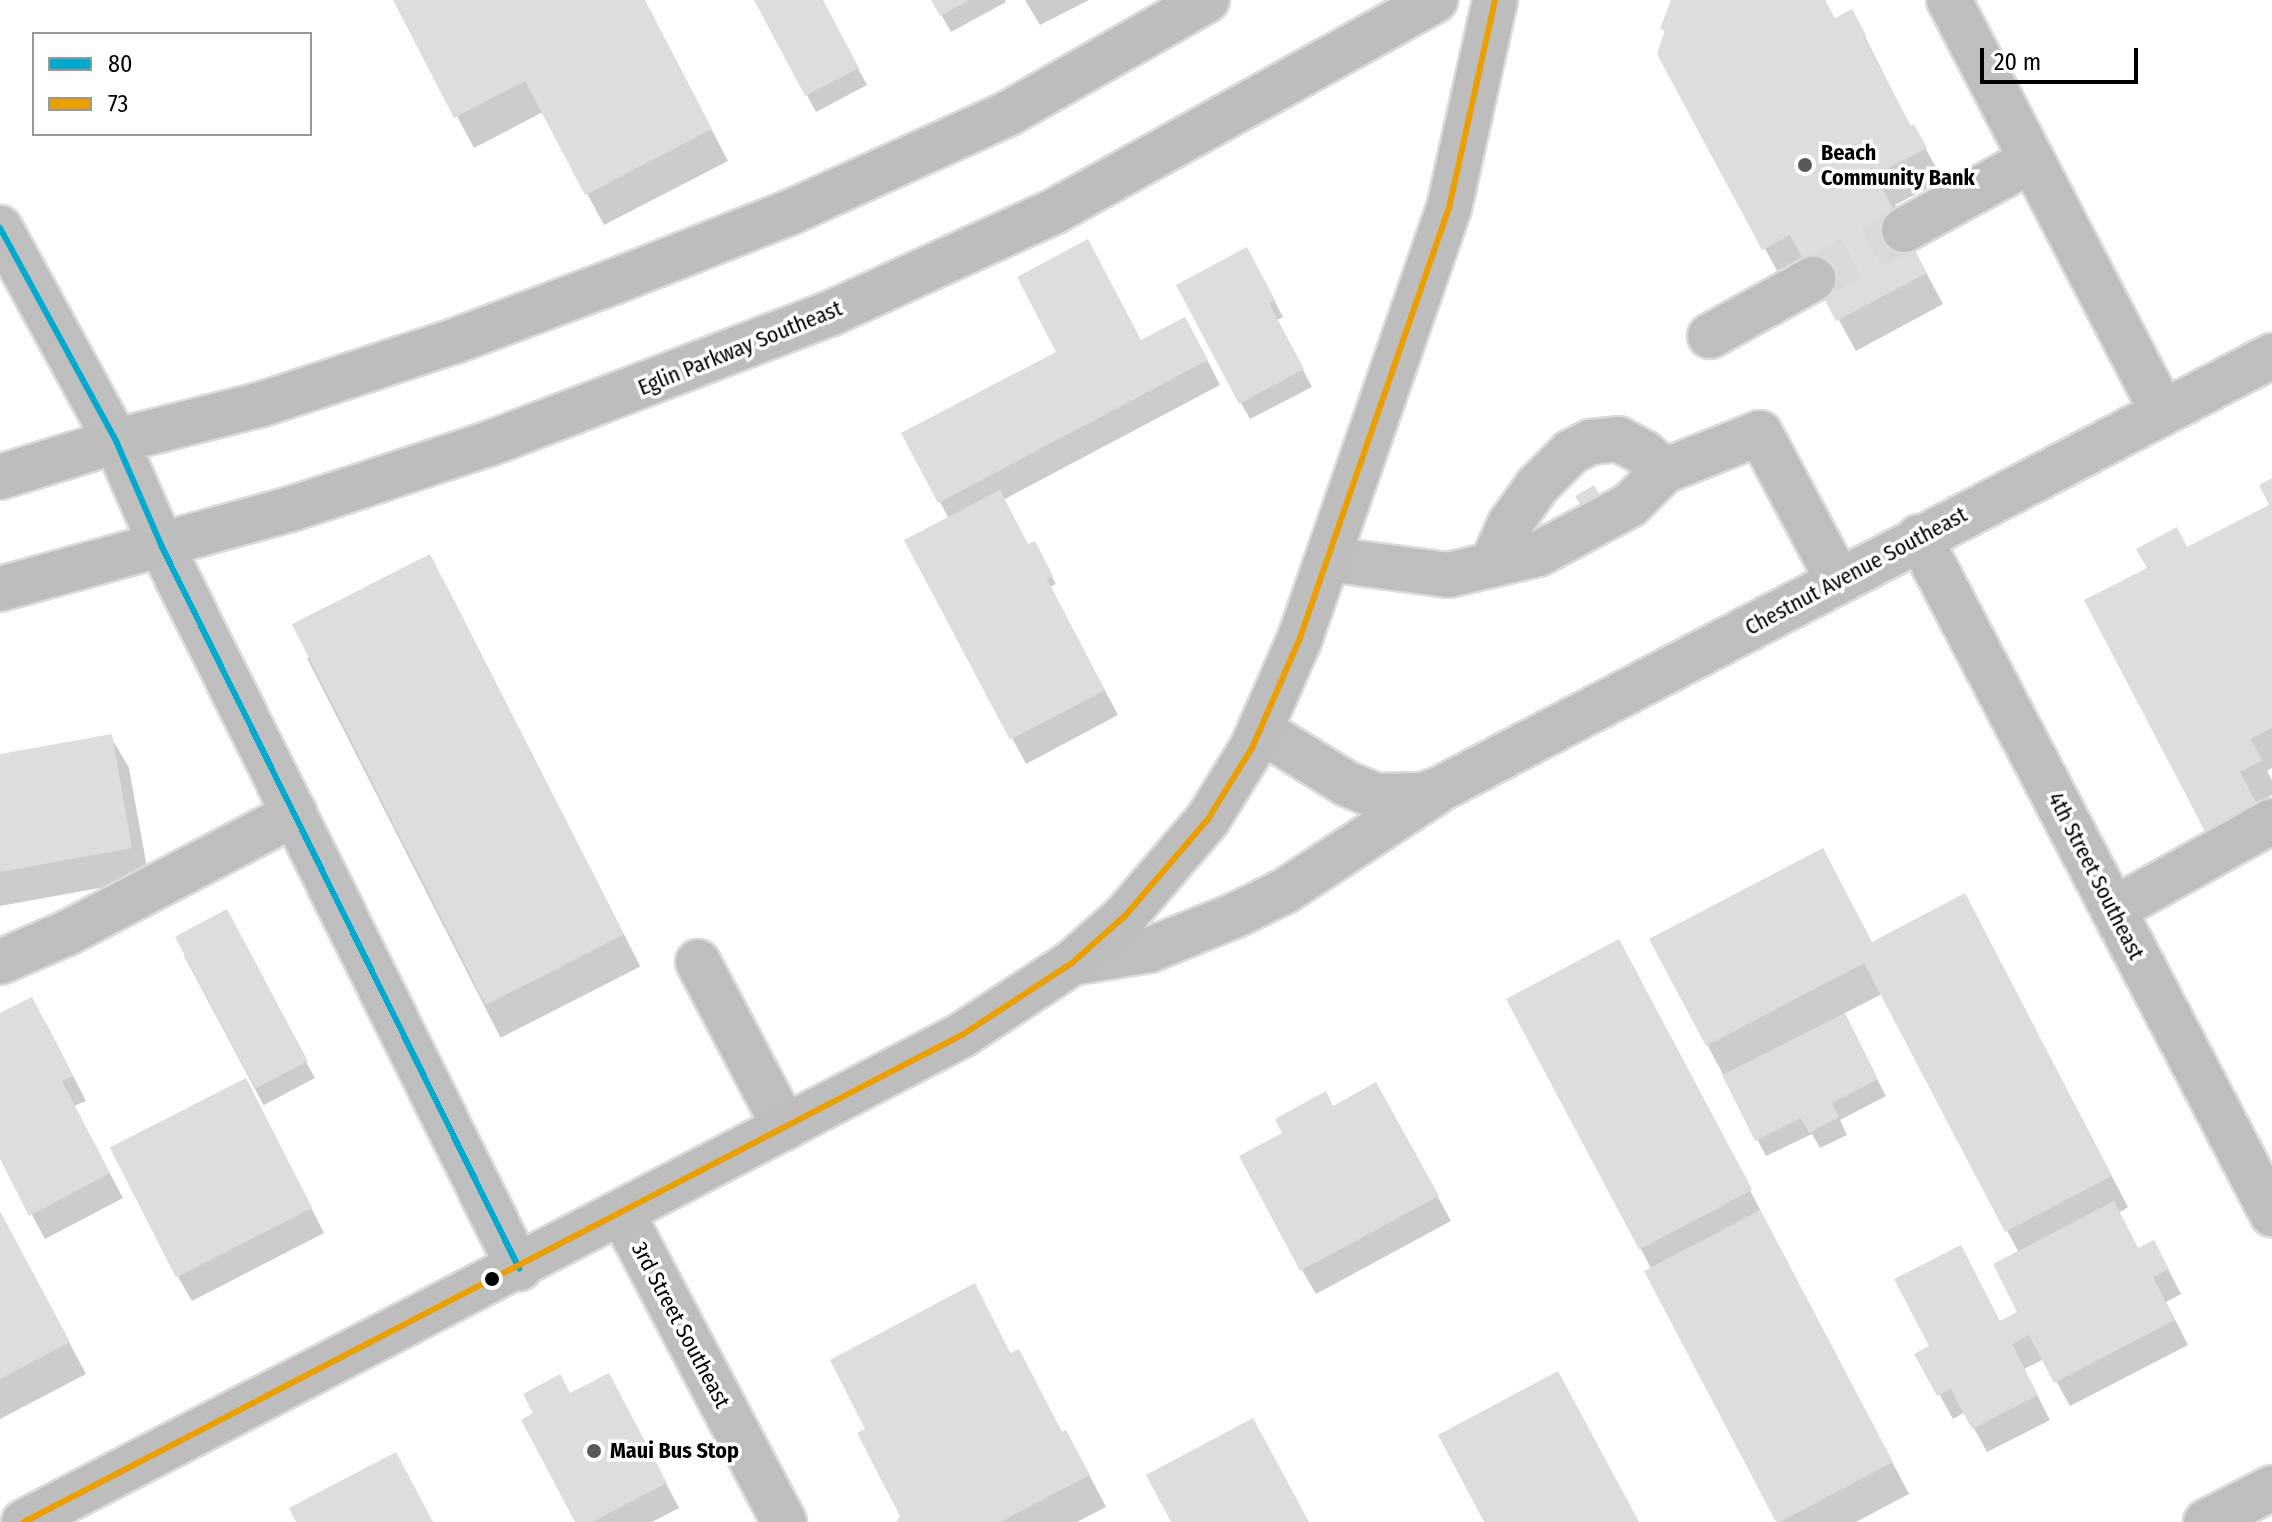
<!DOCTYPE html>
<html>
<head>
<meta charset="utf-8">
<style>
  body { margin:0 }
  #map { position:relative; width:2272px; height:1522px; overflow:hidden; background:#fff; font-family:"Fira Sans Condensed",sans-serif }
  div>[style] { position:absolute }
  .shadow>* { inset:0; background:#0003; transform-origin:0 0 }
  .building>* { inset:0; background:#ddd; transform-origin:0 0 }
  .minor-tunnel>* { height:44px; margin-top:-22px; transform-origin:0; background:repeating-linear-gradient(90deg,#d9d9d9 0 44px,transparent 0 66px) }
  .roads { filter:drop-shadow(2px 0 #dbdbdb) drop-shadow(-2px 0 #dbdbdb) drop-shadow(0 2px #dbdbdb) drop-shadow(0 -2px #dbdbdb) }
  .minor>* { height:44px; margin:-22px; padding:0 22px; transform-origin:22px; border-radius:22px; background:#bebebe }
  .major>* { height:44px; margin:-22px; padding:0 22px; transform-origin:22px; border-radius:22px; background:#bdbdbd }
  .highway>* { height:44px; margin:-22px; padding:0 22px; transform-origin:22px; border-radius:22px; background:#bdbdbd }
  .bus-1>* { height:6px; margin:-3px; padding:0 3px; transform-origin:3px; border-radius:3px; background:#00a9ce }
  .bus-2>* { height:6px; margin:-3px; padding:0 3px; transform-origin:3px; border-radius:3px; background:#eb9e00 }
  .dots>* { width:22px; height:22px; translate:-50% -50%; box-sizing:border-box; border:4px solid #fff; border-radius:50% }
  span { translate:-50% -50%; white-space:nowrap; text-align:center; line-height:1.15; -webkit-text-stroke:7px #fff; paint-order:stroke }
  .poi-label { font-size:22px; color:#000; font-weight:700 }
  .left { translate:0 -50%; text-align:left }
  .street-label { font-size:22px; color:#000 }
  .legend { position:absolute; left:32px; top:32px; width:280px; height:104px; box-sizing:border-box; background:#fff; border:2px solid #999; margin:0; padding:10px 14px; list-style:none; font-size:24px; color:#000 }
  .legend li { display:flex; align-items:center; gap:16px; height:40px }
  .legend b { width:40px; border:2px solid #999 }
  .scale { position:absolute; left:1980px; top:48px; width:158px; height:36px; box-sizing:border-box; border:4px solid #000; border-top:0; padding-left:10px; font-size:24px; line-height:28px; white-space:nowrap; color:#000; -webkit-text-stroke:6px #fff; paint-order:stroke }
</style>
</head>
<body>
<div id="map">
  <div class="shadow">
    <div style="clip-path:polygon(395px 0,644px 0,728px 161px,604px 225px,543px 112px,474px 148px)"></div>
    <div style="clip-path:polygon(756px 0,821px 0,867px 85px,816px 112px)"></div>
    <div style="clip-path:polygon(933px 0,1005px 0,1006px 2px,951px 32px)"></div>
    <div style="clip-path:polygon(1025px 0,1089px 0,1040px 25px)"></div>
    <div style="clip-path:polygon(1676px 0,1824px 0,1835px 20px,1852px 11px,1911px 128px,1914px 127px,1943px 180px,1895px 205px,1901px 216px,1897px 218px,1943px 304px,1856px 351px,1809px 266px,1782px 280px,1659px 54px,1666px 34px,1663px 29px)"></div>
    <div style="clip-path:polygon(1256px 266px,1283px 317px,1277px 320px,1312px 387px,1250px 419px,1241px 403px)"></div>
    <div style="clip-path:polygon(1141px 342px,1199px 344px,1220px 385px,1003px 500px,1028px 546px,1038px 551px,1056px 584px,1050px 587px,1118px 715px,1026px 764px,907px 541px,949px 519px,940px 502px)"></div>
    <div style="clip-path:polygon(2272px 481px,2272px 768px,2267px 771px,2272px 780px,2272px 795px,2256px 804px,2272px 834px,2272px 849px,2229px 871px,2211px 840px,2187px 549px,2272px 506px)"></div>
    <div style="left:447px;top:587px;width:426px;height:157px;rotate:63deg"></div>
    <div style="clip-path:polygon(111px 737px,129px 768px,149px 879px,0 906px,0 756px)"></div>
    <div style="clip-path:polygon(1982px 927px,2128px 1207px,2119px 1213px,2139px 1250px,2167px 1267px,2181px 1294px,2166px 1302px,2188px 1345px,2070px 1406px,2044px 1359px,2024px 1369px,2050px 1420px,1987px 1452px,1965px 1412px,1953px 1419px,1917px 1354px,2020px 1313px,2019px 1253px,1882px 994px,1843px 1014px,1886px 1096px,1840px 1120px,1847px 1135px,1820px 1148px,1812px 1134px,1766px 1156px,1652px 940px,1873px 944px)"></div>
    <div style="left:235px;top:928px;width:170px;height:58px;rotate:62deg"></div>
    <div style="clip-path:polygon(1632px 965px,1909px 1494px,1856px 1522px,1778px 1522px,1652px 1270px,1508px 999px)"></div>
    <div style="clip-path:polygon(0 1016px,46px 1023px,86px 1101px,74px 1106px,123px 1198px,45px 1239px,0 1155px)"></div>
    <div style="clip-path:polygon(259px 1105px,324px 1233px,192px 1301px,178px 1277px)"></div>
    <div style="clip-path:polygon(1333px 1108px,1389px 1108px,1451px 1221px,1316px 1294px,1302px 1270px)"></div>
    <div style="clip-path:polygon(0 1213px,86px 1374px,0 1419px)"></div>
    <div style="clip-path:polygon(992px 1317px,1011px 1355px,1083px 1463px,1106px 1507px,1077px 1522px,898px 1522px)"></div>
    <div style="clip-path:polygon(570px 1395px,622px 1400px,679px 1508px,652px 1522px,577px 1522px)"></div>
  </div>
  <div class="building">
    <div style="clip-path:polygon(393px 0,645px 0,712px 129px,585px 195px,525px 81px,454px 118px)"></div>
    <div style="clip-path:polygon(754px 0,823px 0,859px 68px,805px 96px)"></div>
    <div style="clip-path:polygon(931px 0,970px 0,940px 16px)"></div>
    <div style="clip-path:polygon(1671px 0,1825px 0,1835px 18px,1852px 9px,1866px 35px,1863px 36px,1911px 126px,1914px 124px,1927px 148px,1879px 173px,1885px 184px,1881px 186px,1927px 273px,1836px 321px,1790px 235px,1762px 250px,1657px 54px,1665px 30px,1660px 29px)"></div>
    <div style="clip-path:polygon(1088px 239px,1141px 340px,1185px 317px,1208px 360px,938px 503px,901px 433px,1056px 352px,1017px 277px)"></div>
    <div style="clip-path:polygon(1247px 247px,1275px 300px,1269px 303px,1304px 369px,1239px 404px,1176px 285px)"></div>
    <div style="clip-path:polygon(2272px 478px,2272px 728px,2251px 739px,2262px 760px,2240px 772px,2262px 814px,2210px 841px,2084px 600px,2147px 568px,2136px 549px,2177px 527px,2187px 547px,2269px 505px,2259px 485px)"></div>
    <div style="left:1594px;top:485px;width:27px;height:22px;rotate:59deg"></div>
    <div style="clip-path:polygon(1000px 490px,1028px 544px,1035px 541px,1053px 576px,1047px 579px,1105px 690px,1010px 740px,904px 540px)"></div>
    <div style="left:430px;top:554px;width:427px;height:155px;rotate:63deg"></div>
    <div style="clip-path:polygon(112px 734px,132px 848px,0 872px,0 754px)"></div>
    <div style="clip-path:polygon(1823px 848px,1872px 942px,1965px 893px,2112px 1176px,2005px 1232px,1864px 963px,1706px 1046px,1649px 939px)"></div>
    <div style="left:227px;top:909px;width:172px;height:59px;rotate:62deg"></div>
    <div style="left:1619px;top:939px;width:284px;height:128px;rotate:62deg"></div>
    <div style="clip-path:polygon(32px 997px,73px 1076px,62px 1081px,110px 1173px,29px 1216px,0 1159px,0 1013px)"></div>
    <div style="clip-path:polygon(1845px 1013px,1878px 1079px,1832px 1103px,1839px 1117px,1809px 1133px,1801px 1118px,1755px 1141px,1722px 1075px)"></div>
    <div style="left:246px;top:1078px;width:146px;height:153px;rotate:63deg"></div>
    <div style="clip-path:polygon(1376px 1082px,1439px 1196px,1300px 1271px,1239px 1156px,1282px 1133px,1275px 1119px,1326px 1091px,1333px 1106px)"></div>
    <div style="clip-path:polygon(2114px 1201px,2138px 1248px,2154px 1240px,2169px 1269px,2153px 1277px,2175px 1320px,2054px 1383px,2029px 1335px,2012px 1344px,2038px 1395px,1972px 1429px,1951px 1389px,1937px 1396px,1914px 1354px,1929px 1346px,1894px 1279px,1961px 1245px,2000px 1321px,2017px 1312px,1993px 1264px)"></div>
    <div style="clip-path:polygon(1760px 1210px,1893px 1462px,1780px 1522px,1776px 1522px,1644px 1271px)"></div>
    <div style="clip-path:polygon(0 1211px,70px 1342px,0 1379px)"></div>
    <div style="clip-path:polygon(975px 1283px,1010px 1353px,1019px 1349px,1062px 1432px,1066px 1430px,1090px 1475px,1000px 1522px,896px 1522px,900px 1516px,857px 1433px,865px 1429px,830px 1360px)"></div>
    <div style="clip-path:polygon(1558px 1371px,1639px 1522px,1484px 1522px,1438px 1435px)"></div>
    <div style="clip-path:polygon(609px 1373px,667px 1483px,592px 1522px,575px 1522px,521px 1420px,533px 1413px,523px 1394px,560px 1374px,570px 1393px)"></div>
    <div style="clip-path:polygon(1253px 1418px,1309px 1522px,1171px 1522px,1146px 1475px)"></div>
    <div style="clip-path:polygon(396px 1452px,433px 1522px,296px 1522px,289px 1508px)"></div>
  </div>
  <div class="minor-tunnel">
    <div style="left:1813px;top:279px;width:103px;rotate:-28.3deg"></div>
  </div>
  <div class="roads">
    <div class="minor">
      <div style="left:1949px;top:0;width:464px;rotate:62.6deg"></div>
      <div style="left:0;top:228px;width:243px;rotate:61.4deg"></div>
      <div style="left:116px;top:441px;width:116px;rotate:66.5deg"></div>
      <div style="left:162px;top:547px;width:805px;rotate:63.66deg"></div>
      <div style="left:1904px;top:230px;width:146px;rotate:-28.7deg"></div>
      <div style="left:1710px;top:336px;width:118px;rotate:-29deg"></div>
      <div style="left:1919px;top:537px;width:764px;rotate:62.46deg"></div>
      <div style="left:1328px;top:559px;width:121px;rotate:7.6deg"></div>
      <div style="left:1448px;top:575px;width:92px;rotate:-13.1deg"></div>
      <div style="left:1538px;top:554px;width:104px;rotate:-28deg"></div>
      <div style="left:1630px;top:505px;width:48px;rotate:-45deg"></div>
      <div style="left:1664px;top:471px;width:103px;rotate:-21.6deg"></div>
      <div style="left:1760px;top:433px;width:166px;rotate:62deg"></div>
      <div style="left:1492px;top:564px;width:44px;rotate:-65.8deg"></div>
      <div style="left:1510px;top:524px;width:47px;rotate:-54.6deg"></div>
      <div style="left:1537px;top:486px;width:48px;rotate:-45deg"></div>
      <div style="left:1571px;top:452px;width:22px;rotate:-27deg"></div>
      <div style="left:1591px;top:442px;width:27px;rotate:-6deg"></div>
      <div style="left:1618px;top:439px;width:30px;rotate:28deg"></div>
      <div style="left:1644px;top:453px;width:27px;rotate:42deg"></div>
      <div style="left:1260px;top:730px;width:102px;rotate:31.8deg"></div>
      <div style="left:1347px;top:784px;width:32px;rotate:22deg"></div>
      <div style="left:1377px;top:796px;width:46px;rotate:-1.2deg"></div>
      <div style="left:1423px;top:795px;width:20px;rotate:-20deg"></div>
      <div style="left:1442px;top:788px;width:936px;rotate:-27.5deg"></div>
      <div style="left:2113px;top:910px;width:182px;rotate:-29.2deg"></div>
      <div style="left:0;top:962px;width:73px;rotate:-23.4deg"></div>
      <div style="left:67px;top:933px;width:257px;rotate:-27.6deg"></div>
      <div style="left:698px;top:962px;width:187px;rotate:62.3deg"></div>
      <div style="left:1072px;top:963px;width:78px;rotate:-9.6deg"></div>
      <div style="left:1149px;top:950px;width:94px;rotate:-21.9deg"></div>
      <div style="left:1236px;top:915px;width:55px;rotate:-26.1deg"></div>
      <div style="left:1285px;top:891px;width:179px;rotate:-33.2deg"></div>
      <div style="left:622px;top:1213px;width:349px;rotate:62.3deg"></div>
      <div style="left:2206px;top:1522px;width:74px;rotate:-27.3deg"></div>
    </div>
    <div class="major">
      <div style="left:24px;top:1522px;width:1057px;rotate:-27.44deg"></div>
      <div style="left:962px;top:1035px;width:131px;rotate:-33.2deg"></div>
      <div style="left:1072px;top:963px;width:71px;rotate:-41.6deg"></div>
      <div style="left:1125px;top:916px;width:128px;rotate:-49.4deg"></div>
      <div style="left:1208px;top:819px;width:84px;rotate:-58.2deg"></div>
      <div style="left:1252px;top:748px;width:120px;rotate:-66.4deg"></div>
      <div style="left:1300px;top:638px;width:455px;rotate:-70.9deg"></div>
      <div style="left:1449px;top:208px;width:213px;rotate:-77.5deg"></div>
    </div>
    <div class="highway">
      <div style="left:0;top:477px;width:121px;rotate:-17.2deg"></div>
      <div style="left:116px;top:441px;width:151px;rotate:-14.2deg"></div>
      <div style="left:262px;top:404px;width:203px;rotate:-18.1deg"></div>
      <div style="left:455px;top:341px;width:169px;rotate:-20.5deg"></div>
      <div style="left:613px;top:282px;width:191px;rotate:-21.5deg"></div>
      <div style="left:791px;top:212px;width:239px;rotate:-24.4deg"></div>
      <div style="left:1009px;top:113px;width:228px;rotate:-29.7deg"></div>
      <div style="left:0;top:589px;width:302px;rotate:-15.4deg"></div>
      <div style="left:291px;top:509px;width:207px;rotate:-18.3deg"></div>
      <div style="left:488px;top:444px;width:365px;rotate:-20.9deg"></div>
      <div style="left:829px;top:314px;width:246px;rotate:-24.5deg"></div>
      <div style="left:1053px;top:212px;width:437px;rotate:-29deg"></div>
    </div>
  </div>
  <div class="bus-1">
    <div style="left:0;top:228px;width:243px;rotate:61.4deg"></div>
    <div style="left:116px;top:441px;width:116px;rotate:66.5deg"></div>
    <div style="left:162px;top:547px;width:805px;rotate:63.66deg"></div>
  </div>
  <div class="bus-2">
    <div style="left:24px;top:1522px;width:1057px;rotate:-27.44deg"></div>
    <div style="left:962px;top:1035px;width:131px;rotate:-33.2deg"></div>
    <div style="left:1072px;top:963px;width:71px;rotate:-41.6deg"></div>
    <div style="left:1125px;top:916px;width:128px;rotate:-49.4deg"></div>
    <div style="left:1208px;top:819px;width:84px;rotate:-58.2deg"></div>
    <div style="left:1252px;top:748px;width:120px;rotate:-66.4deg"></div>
    <div style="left:1300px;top:638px;width:455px;rotate:-70.9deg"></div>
    <div style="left:1449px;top:208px;width:213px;rotate:-77.5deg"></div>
  </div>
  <div class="dots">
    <div style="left:1805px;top:165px;background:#595959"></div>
    <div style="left:492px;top:1279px;background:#000"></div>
    <div style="left:594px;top:1451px;background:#595959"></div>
  </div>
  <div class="poi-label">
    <span class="left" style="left:1821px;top:165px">Beach<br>Community Bank</span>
    <span class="left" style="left:610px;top:1451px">Maui Bus Stop</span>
  </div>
  <div class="street-label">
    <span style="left:740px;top:348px;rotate:-22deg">Eglin Parkway Southeast</span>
    <span style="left:1856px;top:571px;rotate:-28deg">Chestnut Avenue Southeast</span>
    <span style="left:2096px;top:876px;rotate:63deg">4th Street Southeast</span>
    <span style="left:681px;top:1325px;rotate:62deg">3rd Street Southeast</span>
  </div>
  <ul class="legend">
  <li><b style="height:10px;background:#00a9ce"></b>80</li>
  <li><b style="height:10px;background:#eb9e00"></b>73</li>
  </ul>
  <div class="scale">20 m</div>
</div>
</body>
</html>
